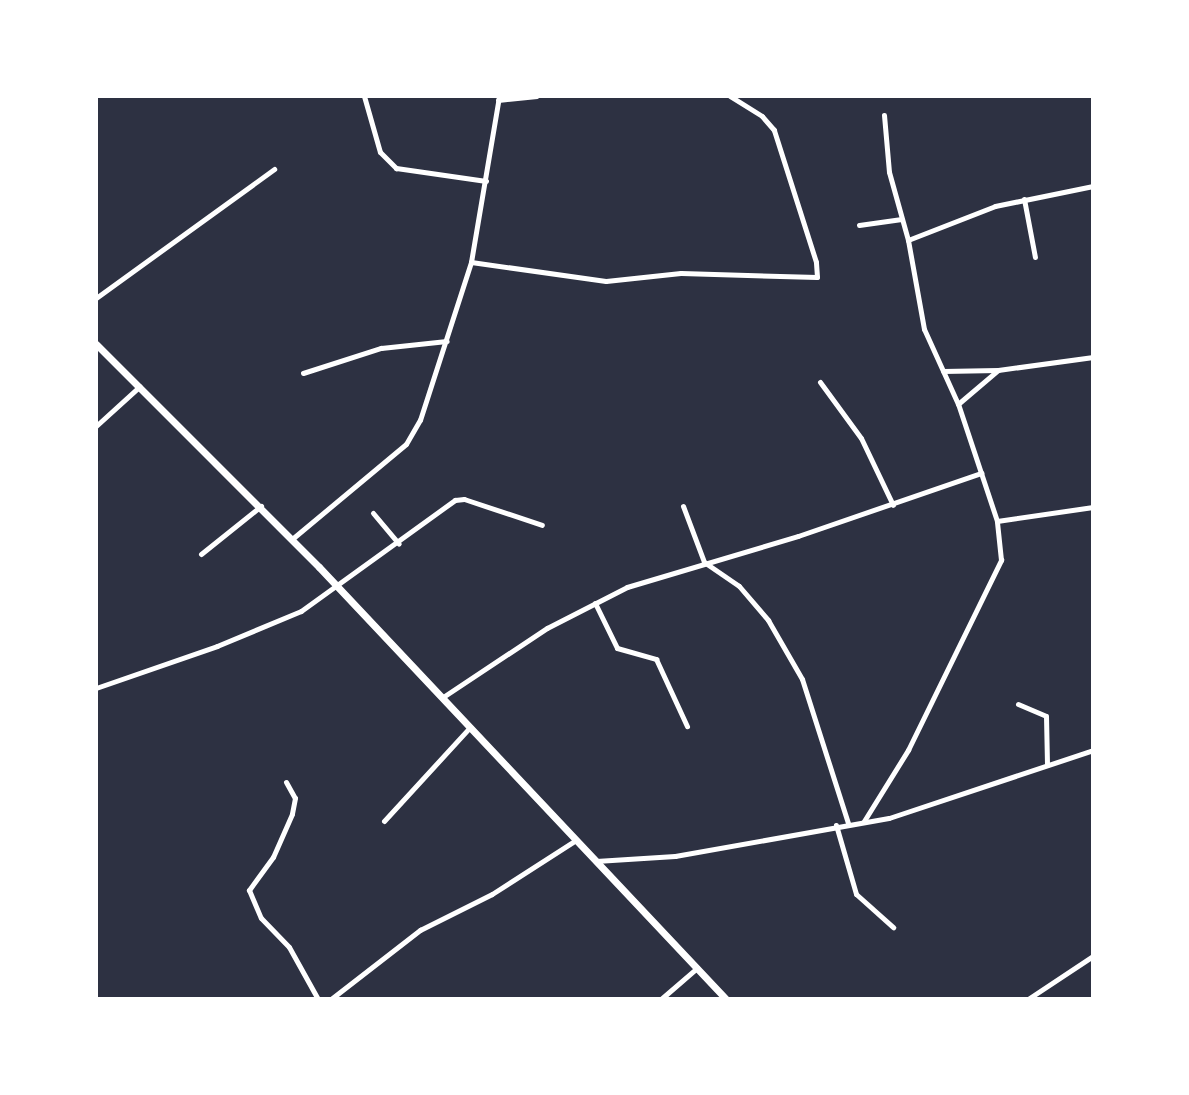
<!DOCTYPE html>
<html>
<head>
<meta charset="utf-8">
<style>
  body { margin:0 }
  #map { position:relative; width:1189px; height:1095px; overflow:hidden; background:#2d3142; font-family:"Archivo Narrow",sans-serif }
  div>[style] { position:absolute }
  .minor>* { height:5px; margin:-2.5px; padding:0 2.5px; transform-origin:2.5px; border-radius:2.5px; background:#fff }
  .tertiary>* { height:7px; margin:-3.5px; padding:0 3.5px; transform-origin:3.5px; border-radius:3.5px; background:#fff }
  span { translate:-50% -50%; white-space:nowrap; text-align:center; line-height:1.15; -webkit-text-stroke:5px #fff; paint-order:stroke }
  .frame { position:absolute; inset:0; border:98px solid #fff; pointer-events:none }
</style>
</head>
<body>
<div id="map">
  <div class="minor">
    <div style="left:364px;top:96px;width:58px;rotate:74.1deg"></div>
    <div style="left:380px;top:152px;width:23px;rotate:45deg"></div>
    <div style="left:396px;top:168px;width:91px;rotate:8.2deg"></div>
    <div style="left:498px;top:100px;width:39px;rotate:-6deg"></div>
    <div style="left:884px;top:115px;width:57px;rotate:85deg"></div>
    <div style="left:889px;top:172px;width:71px;rotate:74.4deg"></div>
    <div style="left:1024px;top:199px;width:59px;rotate:79.3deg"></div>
    <div style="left:859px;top:225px;width:43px;rotate:-7.9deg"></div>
    <div style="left:471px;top:262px;width:136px;rotate:8deg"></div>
    <div style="left:606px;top:281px;width:75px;rotate:-6.1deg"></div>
    <div style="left:681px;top:273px;width:136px;rotate:1.7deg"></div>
    <div style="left:817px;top:277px;width:15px;rotate:-94deg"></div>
    <div style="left:816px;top:262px;width:139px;rotate:-107.7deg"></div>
    <div style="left:774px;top:130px;width:18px;rotate:-131deg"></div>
    <div style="left:762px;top:116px;width:38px;rotate:-148deg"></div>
    <div style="left:96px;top:298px;width:220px;rotate:-35.9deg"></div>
    <div style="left:943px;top:371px;width:55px;rotate:-1deg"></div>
    <div style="left:998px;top:370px;width:96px;rotate:-7.8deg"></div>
    <div style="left:303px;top:373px;width:82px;rotate:-17.8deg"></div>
    <div style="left:381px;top:348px;width:66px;rotate:-6.1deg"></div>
    <div style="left:820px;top:382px;width:69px;rotate:53.8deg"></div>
    <div style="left:861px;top:438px;width:74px;rotate:64.5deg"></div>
    <div style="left:958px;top:404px;width:52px;rotate:-40.4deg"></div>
    <div style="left:96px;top:426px;width:59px;rotate:-42.3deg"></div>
    <div style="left:683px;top:506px;width:60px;rotate:69.4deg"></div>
    <div style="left:704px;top:562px;width:42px;rotate:34.4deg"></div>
    <div style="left:739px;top:586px;width:45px;rotate:49.5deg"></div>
    <div style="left:768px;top:620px;width:68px;rotate:60deg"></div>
    <div style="left:802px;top:679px;width:151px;rotate:72.3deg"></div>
    <div style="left:373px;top:513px;width:40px;rotate:50deg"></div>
    <div style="left:997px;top:521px;width:97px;rotate:-8.3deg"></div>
    <div style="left:292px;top:539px;width:148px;rotate:-39.8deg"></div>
    <div style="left:406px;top:444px;width:28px;rotate:-60deg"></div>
    <div style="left:420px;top:420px;width:166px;rotate:-72.1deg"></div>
    <div style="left:471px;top:262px;width:168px;rotate:-80.4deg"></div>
    <div style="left:201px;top:554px;width:77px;rotate:-38.7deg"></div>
    <div style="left:595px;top:603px;width:50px;rotate:63.9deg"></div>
    <div style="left:617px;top:648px;width:41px;rotate:15.8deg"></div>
    <div style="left:656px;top:659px;width:74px;rotate:65.2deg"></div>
    <div style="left:96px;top:688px;width:128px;rotate:-19.1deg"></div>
    <div style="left:217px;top:646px;width:91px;rotate:-22.6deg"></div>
    <div style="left:301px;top:611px;width:190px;rotate:-35.8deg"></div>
    <div style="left:455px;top:500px;width:9px;rotate:-6deg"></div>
    <div style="left:464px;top:499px;width:82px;rotate:18.4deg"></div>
    <div style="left:443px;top:697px;width:125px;rotate:-33.6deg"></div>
    <div style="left:547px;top:628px;width:90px;rotate:-27.1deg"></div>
    <div style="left:627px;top:587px;width:178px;rotate:-16.6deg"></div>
    <div style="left:798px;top:536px;width:194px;rotate:-19deg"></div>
    <div style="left:1018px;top:704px;width:30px;rotate:23deg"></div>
    <div style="left:1046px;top:716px;width:49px;rotate:88.8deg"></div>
    <div style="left:286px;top:782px;width:18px;rotate:61deg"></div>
    <div style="left:295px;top:798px;width:16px;rotate:101deg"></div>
    <div style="left:292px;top:814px;width:47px;rotate:113.8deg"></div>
    <div style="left:273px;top:857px;width:41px;rotate:126deg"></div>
    <div style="left:249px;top:890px;width:30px;rotate:67deg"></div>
    <div style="left:261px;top:918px;width:40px;rotate:46deg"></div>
    <div style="left:289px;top:947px;width:60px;rotate:60.9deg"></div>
    <div style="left:384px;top:821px;width:127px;rotate:-47.5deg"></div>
    <div style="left:864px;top:821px;width:84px;rotate:-58.2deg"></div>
    <div style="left:908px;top:750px;width:212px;rotate:-63.9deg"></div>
    <div style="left:1001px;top:560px;width:39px;rotate:-96deg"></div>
    <div style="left:997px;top:521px;width:123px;rotate:-108.4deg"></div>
    <div style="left:958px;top:404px;width:82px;rotate:-114.4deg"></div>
    <div style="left:924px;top:329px;width:90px;rotate:-100.2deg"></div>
    <div style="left:908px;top:240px;width:93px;rotate:-21.3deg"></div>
    <div style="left:995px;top:206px;width:100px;rotate:-11.5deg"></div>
    <div style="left:836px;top:825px;width:72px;rotate:73.8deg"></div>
    <div style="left:856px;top:894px;width:50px;rotate:41.7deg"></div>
    <div style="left:596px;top:861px;width:79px;rotate:-3.6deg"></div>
    <div style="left:675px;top:856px;width:217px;rotate:-10.1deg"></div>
    <div style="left:889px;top:818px;width:215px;rotate:-18.4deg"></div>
    <div style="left:331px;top:999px;width:113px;rotate:-37.8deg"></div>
    <div style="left:420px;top:930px;width:80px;rotate:-26.6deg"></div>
    <div style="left:492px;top:894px;width:100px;rotate:-32.7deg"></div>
    <div style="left:661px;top:999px;width:48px;rotate:-40.7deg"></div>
    <div style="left:1028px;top:999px;width:78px;rotate:-33.5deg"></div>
  </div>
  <div class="tertiary">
    <div style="left:96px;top:344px;width:315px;rotate:45deg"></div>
    <div style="left:319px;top:567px;width:594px;rotate:46.71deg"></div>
  </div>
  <div class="frame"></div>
</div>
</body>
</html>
